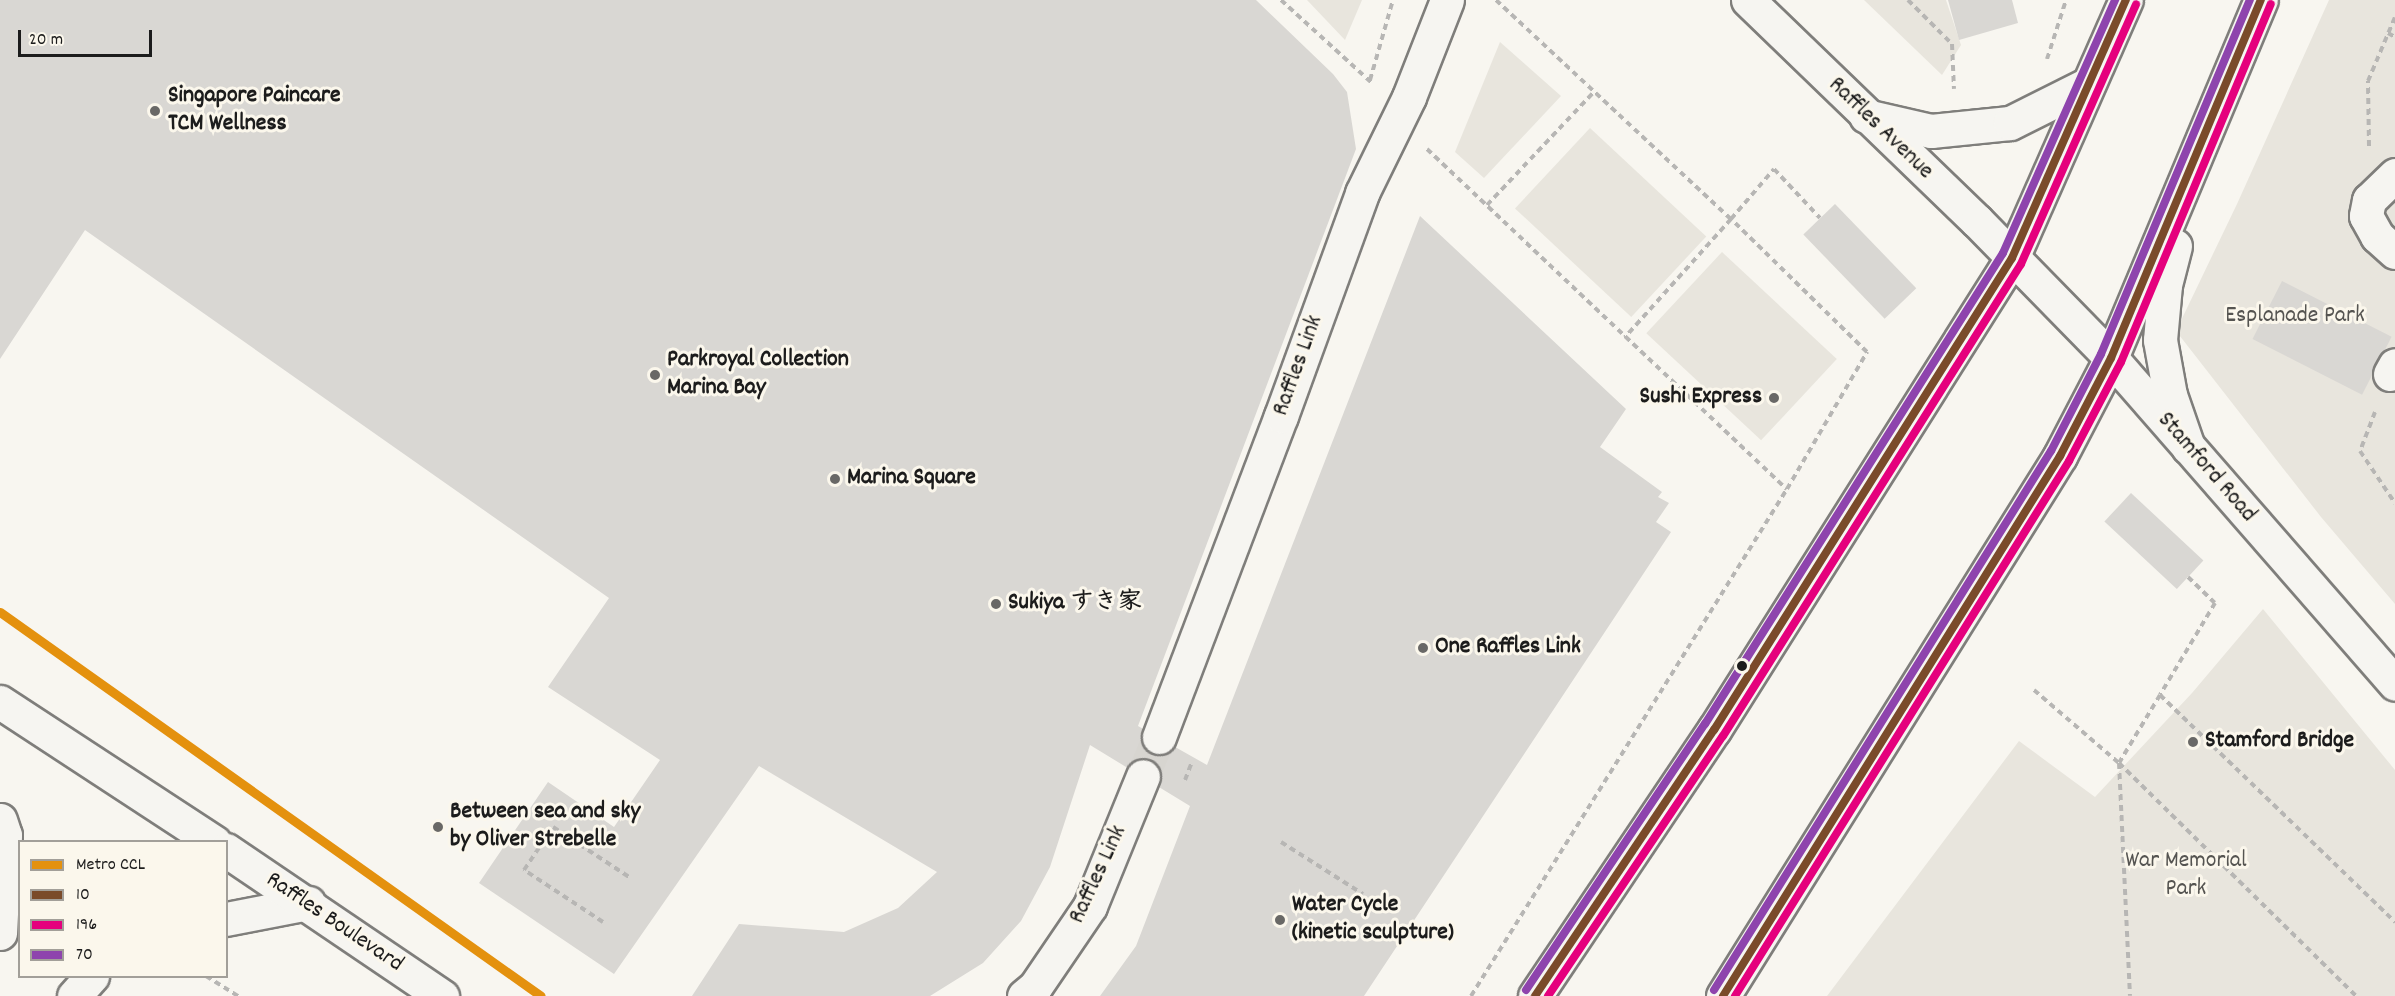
<!DOCTYPE html>
<html>
<head>
<meta charset="utf-8">
<style>
  body { margin:0 }
  #map { position:relative; width:2395px; height:996px; overflow:hidden; background:#f8f6f0; font-family:Dekko,"LXGW WenKai TC","Klee One",sans-serif }
  div>[style] { position:absolute }
  .green>* { inset:0; background:#e8e5dd; transform-origin:0 0 }
  .building>* { inset:0; background:#d9d7d3; transform-origin:0 0 }
  .street-tunnel>* { height:33px; margin-top:-16.5px; transform-origin:0; background:repeating-linear-gradient(90deg,#d7d5d0 0 33px,transparent 0 49px) }
  .path>* { height:4px; margin-top:-2px; transform-origin:0; background:repeating-linear-gradient(90deg,#b7b6b4 0 6px,transparent 0 10.5px) }
  .roads { filter:drop-shadow(2px 0 #7f7e7b) drop-shadow(-2px 0 #7f7e7b) drop-shadow(0 2px #7f7e7b) drop-shadow(0 -2px #7f7e7b) }
  .street>* { height:33px; margin:-16.5px; padding:0 16.5px; transform-origin:16.5px; border-radius:16.5px; background:#f6f5f1 }
  .secondary>* { height:33px; margin:-16.5px; padding:0 16.5px; transform-origin:16.5px; border-radius:16.5px; background:#f6f5f1 }
  .primary>* { height:33px; margin:-16.5px; padding:0 16.5px; transform-origin:16.5px; border-radius:16.5px; background:#f6f5f1 }
  .highway>* { height:33px; margin:-16.5px; padding:0 16.5px; transform-origin:16.5px; border-radius:16.5px; background:#f6f5f1 }
  .bus-1>* { height:8px; margin:-4px; padding:0 4px; transform-origin:4px; border-radius:4px; background:#7a4b2a }
  .bus-2>* { height:8px; margin:-4px; padding:0 4px; transform-origin:4px; border-radius:4px; background:#e5007d }
  .bus-3>* { height:8px; margin:-4px; padding:0 4px; transform-origin:4px; border-radius:4px; background:#8e44ad }
  .metro-1>* { height:9px; margin:-4.5px; padding:0 4.5px; transform-origin:4.5px; border-radius:4.5px; background:#e4910e }
  .dots>* { width:16px; height:16px; translate:-50% -50%; box-sizing:border-box; border:3px solid #fbf7ec; border-radius:50% }
  span { translate:-50% -50%; white-space:nowrap; text-align:center; line-height:1.15; -webkit-text-stroke:6px #fbf7ec; paint-order:stroke }
  .poi-label { font-size:24px; color:#1c1c1c; font-weight:700 }
  .left { translate:0 -50%; text-align:left }
  .right { translate:-100% -50%; text-align:right }
  .street-label { font-size:24px; color:#1c1c1c }
  .park-label { font-size:24px; color:#555451 }
  .legend { position:absolute; left:18px; top:840px; width:210px; height:138px; box-sizing:border-box; background:#fbf7ec; border:2px solid #a29f99; margin:0; padding:8px 10px; list-style:none; font-size:18px; color:#1c1c1c }
  .legend li { display:flex; align-items:center; gap:12px; height:30px }
  .legend b { width:30px; border:2px solid #a29f99 }
  .scale { position:absolute; left:18px; top:30px; width:134px; height:27px; box-sizing:border-box; border:3px solid #1c1c1c; border-top:0; padding-left:8px; font-size:18px; line-height:21px; white-space:nowrap; color:#1c1c1c; -webkit-text-stroke:4px #fbf7ec; paint-order:stroke }
</style>
</head>
<body>
<div id="map">
  <div class="green">
    <div style="clip-path:polygon(1307px 0,1362px 0,1345px 40px)"></div>
    <div style="clip-path:polygon(1864px 0,1946px 0,1961px 45px,1942px 75px)"></div>
    <div style="clip-path:polygon(2329px 0,2395px 0,2395px 604px,2321px 517px,2176px 331px,2237px 204px)"></div>
    <div style="clip-path:polygon(1500px 42px,1561px 96px,1484px 178px,1455px 152px)"></div>
    <div style="left:1590px;top:128px;width:159px;height:110px;rotate:43deg"></div>
    <div style="left:1722px;top:252px;width:157px;height:111px;rotate:43deg"></div>
    <div style="clip-path:polygon(2263px 609px,2395px 770px,2395px 996px,1827px 996px,2019px 741px,2095px 797px,2192px 693px)"></div>
  </div>
  <div class="building">
    <div style="clip-path:polygon(0 0,1256px 0,1333px 74px,1347px 92px,1356px 149px,1138px 726px,1207px 765px,1420px 216px,1626px 409px,1600px 447px,1662px 492px,1658px 497px,1669px 503px,1656px 522px,1671px 532px,1364px 996px,1100px 996px,1136px 946px,1190px 806px,1090px 745px,1050px 867px,1021px 921px,983px 963px,930px 996px,692px 996px,739px 924px,844px 932px,898px 908px,937px 872px,759px 766px,614px 974px,479px 883px,548px 782px,614px 827px,660px 760px,548px 687px,609px 598px,85px 230px,0 359px)"></div>
    <div style="clip-path:polygon(1948px 0,2012px 0,2018px 23px,1959px 40px)"></div>
    <div style="left:1835px;top:204px;width:117px;height:44px;rotate:46deg"></div>
    <div style="left:2282px;top:281px;width:123px;height:65px;rotate:27deg"></div>
    <div style="left:2131px;top:493px;width:99px;height:39px;rotate:43deg"></div>
  </div>
  <div class="street-tunnel">
    <div style="left:1143px;top:776px;width:42px;rotate:-67.7deg"></div>
  </div>
  <div class="path">
    <div style="left:1281px;top:0;width:125px;rotate:42.4deg"></div>
    <div style="left:1496px;top:0;width:321px;rotate:43deg"></div>
    <div style="left:1731px;top:219px;width:66px;rotate:-49.3deg"></div>
    <div style="left:1774px;top:169px;width:67px;rotate:46.8deg"></div>
    <div style="left:1908px;top:0;width:62px;rotate:45deg"></div>
    <div style="left:1952px;top:44px;width:45px;rotate:87.5deg"></div>
    <div style="left:2388px;top:33px;width:8px;rotate:30deg"></div>
    <div style="left:2047px;top:59px;width:62px;rotate:-72.1deg"></div>
    <div style="left:1370px;top:80px;width:83px;rotate:-74deg"></div>
    <div style="left:2369px;top:146px;width:65px;rotate:-90.9deg"></div>
    <div style="left:2368px;top:81px;width:69px;rotate:-67.1deg"></div>
    <div style="left:1427px;top:149px;width:495px;rotate:43.4deg"></div>
    <div style="left:1487px;top:205px;width:156px;rotate:-46.6deg"></div>
    <div style="left:2375px;top:412px;width:42px;rotate:111deg"></div>
    <div style="left:2360px;top:451px;width:63px;rotate:56.1deg"></div>
    <div style="left:2188px;top:577px;width:37px;rotate:44deg"></div>
    <div style="left:2215px;top:603px;width:107px;rotate:120.9deg"></div>
    <div style="left:2160px;top:695px;width:327px;rotate:44deg"></div>
    <div style="left:2034px;top:690px;width:112px;rotate:40.7deg"></div>
    <div style="left:2119px;top:763px;width:233px;rotate:87.3deg"></div>
    <div style="left:2160px;top:695px;width:79px;rotate:121.1deg"></div>
    <div style="left:2119px;top:763px;width:332px;rotate:44.5deg"></div>
    <div style="left:1185px;top:780px;width:19px;rotate:-69deg"></div>
    <div style="left:1281px;top:842px;width:97px;rotate:32.4deg"></div>
    <div style="left:603px;top:922px;width:95px;rotate:-146.6deg"></div>
    <div style="left:524px;top:870px;width:52px;rotate:-56deg"></div>
    <div style="left:553px;top:827px;width:91px;rotate:33.3deg"></div>
    <div style="left:206px;top:976px;width:38px;rotate:32deg"></div>
    <div style="left:1471px;top:996px;width:597px;rotate:-58.07deg"></div>
    <div style="left:1787px;top:489px;width:159px;rotate:-59.7deg"></div>
    <div style="left:1867px;top:352px;width:190px;rotate:-135.6deg"></div>
    <div style="left:1731px;top:219px;width:159px;rotate:131.9deg"></div>
  </div>
  <div class="roads">
    <div class="street">
      <div style="left:2395px;top:175px;width:36px;rotate:136deg"></div>
      <div style="left:2369px;top:200px;width:16px;rotate:101deg"></div>
      <div style="left:2366px;top:216px;width:23px;rotate:61deg"></div>
      <div style="left:2377px;top:236px;width:24px;rotate:42deg"></div>
      <div style="left:2390px;top:374px;width:10px;rotate:-61deg"></div>
      <div style="left:1159px;top:737px;width:343px;rotate:-69.2deg"></div>
      <div style="left:1281px;top:416px;width:237px;rotate:-70deg"></div>
      <div style="left:1362px;top:193px;width:107px;rotate:-63.9deg"></div>
      <div style="left:1409px;top:97px;width:104px;rotate:-68.6deg"></div>
      <div style="left:1024px;top:996px;width:14px;rotate:-39deg"></div>
      <div style="left:1035px;top:987px;width:98px;rotate:-55.8deg"></div>
      <div style="left:1090px;top:906px;width:140px;rotate:-67.8deg"></div>
    </div>
    <div class="secondary">
      <div style="left:0;top:820px;width:16px;rotate:72deg"></div>
      <div style="left:5px;top:835px;width:98px;rotate:92.9deg"></div>
      <div style="left:226px;top:919px;width:84px;rotate:-11deg"></div>
      <div style="left:74px;top:996px;width:27px;rotate:-48deg"></div>
    </div>
    <div class="primary">
      <div style="left:1748px;top:0;width:318px;rotate:44deg"></div>
      <div style="left:1977px;top:221px;width:192px;rotate:45.6deg"></div>
      <div style="left:2111px;top:358px;width:432px;rotate:48.9deg"></div>
      <div style="left:0;top:702px;width:256px;rotate:33.2deg"></div>
      <div style="left:226px;top:850px;width:261px;rotate:34.1deg"></div>
    </div>
    <div class="highway">
      <div style="left:1866px;top:116px;width:67px;rotate:13deg"></div>
      <div style="left:1931px;top:131px;width:79px;rotate:-5.8deg"></div>
      <div style="left:2010px;top:123px;width:87px;rotate:-26.6deg"></div>
      <div style="left:2175px;top:246px;width:40px;rotate:104.4deg"></div>
      <div style="left:2165px;top:285px;width:55px;rotate:95.2deg"></div>
      <div style="left:2160px;top:340px;width:56px;rotate:79.7deg"></div>
      <div style="left:2170px;top:395px;width:55px;rotate:70.9deg"></div>
      <div style="left:1535px;top:996px;width:321px;rotate:-56.1deg"></div>
      <div style="left:1714px;top:730px;width:558px;rotate:-57.73deg"></div>
      <div style="left:2012px;top:258px;width:282px;rotate:-66.2deg"></div>
      <div style="left:1723px;top:996px;width:637px;rotate:-58.03deg"></div>
      <div style="left:2060px;top:456px;width:110px;rotate:-62.5deg"></div>
      <div style="left:2111px;top:358px;width:388px;rotate:-67.3deg"></div>
    </div>
  </div>
  <div class="bus-1">
    <div style="left:1535px;top:996px;width:321px;rotate:-56.1deg"></div>
    <div style="left:1714px;top:730px;width:558px;rotate:-57.73deg"></div>
    <div style="left:2012px;top:258px;width:282px;rotate:-66.2deg"></div>
    <div style="left:1723px;top:996px;width:637px;rotate:-58.03deg"></div>
    <div style="left:2060px;top:456px;width:110px;rotate:-62.5deg"></div>
    <div style="left:2111px;top:358px;width:388px;rotate:-67.3deg"></div>
  </div>
  <div class="bus-2">
    <div style="left:1548px;top:996px;width:313px;rotate:-56.1deg"></div>
    <div style="left:1723px;top:736px;width:558px;rotate:-57.73deg"></div>
    <div style="left:2021px;top:264px;width:284px;rotate:-66.1deg"></div>
    <div style="left:1735px;top:996px;width:631px;rotate:-58.02deg"></div>
    <div style="left:2069px;top:461px;width:112px;rotate:-62.3deg"></div>
    <div style="left:2121px;top:362px;width:388px;rotate:-67.3deg"></div>
  </div>
  <div class="bus-3">
    <div style="left:1526px;top:990px;width:321px;rotate:-56.1deg"></div>
    <div style="left:1705px;top:724px;width:557px;rotate:-57.68deg"></div>
    <div style="left:2003px;top:253px;width:277px;rotate:-66.1deg"></div>
    <div style="left:1714px;top:990px;width:636px;rotate:-57.99deg"></div>
    <div style="left:2051px;top:451px;width:109px;rotate:-62.7deg"></div>
    <div style="left:2101px;top:354px;width:384px;rotate:-67.2deg"></div>
  </div>
  <div class="metro-1">
    <div style="left:0;top:612px;width:663px;rotate:35.37deg"></div>
  </div>
  <div class="dots">
    <div style="left:155px;top:111px;background:#696866"></div>
    <div style="left:655px;top:375px;background:#696866"></div>
    <div style="left:1774px;top:398px;background:#696866"></div>
    <div style="left:835px;top:479px;background:#696866"></div>
    <div style="left:996px;top:604px;background:#696866"></div>
    <div style="left:1423px;top:648px;background:#696866"></div>
    <div style="left:1742px;top:666px;background:#1c1c1c"></div>
    <div style="left:2193px;top:742px;background:#696866"></div>
    <div style="left:438px;top:827px;background:#696866"></div>
    <div style="left:1280px;top:920px;background:#696866"></div>
  </div>
  <div class="poi-label">
    <span class="left" style="left:168px;top:111px">Singapore Paincare<br>TCM Wellness</span>
    <span class="left" style="left:667px;top:375px">Parkroyal Collection<br>Marina Bay</span>
    <span class="right" style="left:1762px;top:398px">Sushi Express</span>
    <span class="left" style="left:847px;top:479px">Marina Square</span>
    <span class="left" style="left:1008px;top:604px">Sukiya すき家</span>
    <span class="left" style="left:1435px;top:648px">One Raffles Link</span>
    <span class="left" style="left:2205px;top:742px">Stamford Bridge</span>
    <span class="left" style="left:450px;top:827px">Between sea and sky<br>by Oliver Strebelle</span>
    <span class="left" style="left:1292px;top:920px">Water Cycle<br>(kinetic sculpture)</span>
  </div>
  <div class="street-label">
    <span style="left:1880px;top:129px;rotate:44deg">Raffles Avenue</span>
    <span style="left:1299px;top:366px;rotate:-70deg">Raffles Link</span>
    <span style="left:2206px;top:468px;rotate:49deg">Stamford Road</span>
    <span style="left:1099px;top:875px;rotate:-65deg">Raffles Link</span>
    <span style="left:334px;top:923px;rotate:34deg">Raffles Boulevard</span>
  </div>
  <div class="park-label">
    <span style="left:2295px;top:317px">Esplanade Park</span>
    <span style="left:2186px;top:876px">War Memorial<br>Park</span>
  </div>
  <ul class="legend">
  <li><b style="height:8px;background:#e4910e"></b>Metro CCL</li>
  <li><b style="height:8px;background:#7a4b2a"></b>10</li>
  <li><b style="height:8px;background:#e5007d"></b>196</li>
  <li><b style="height:8px;background:#8e44ad"></b>70</li>
  </ul>
  <div class="scale">20 m</div>
</div>
</body>
</html>
